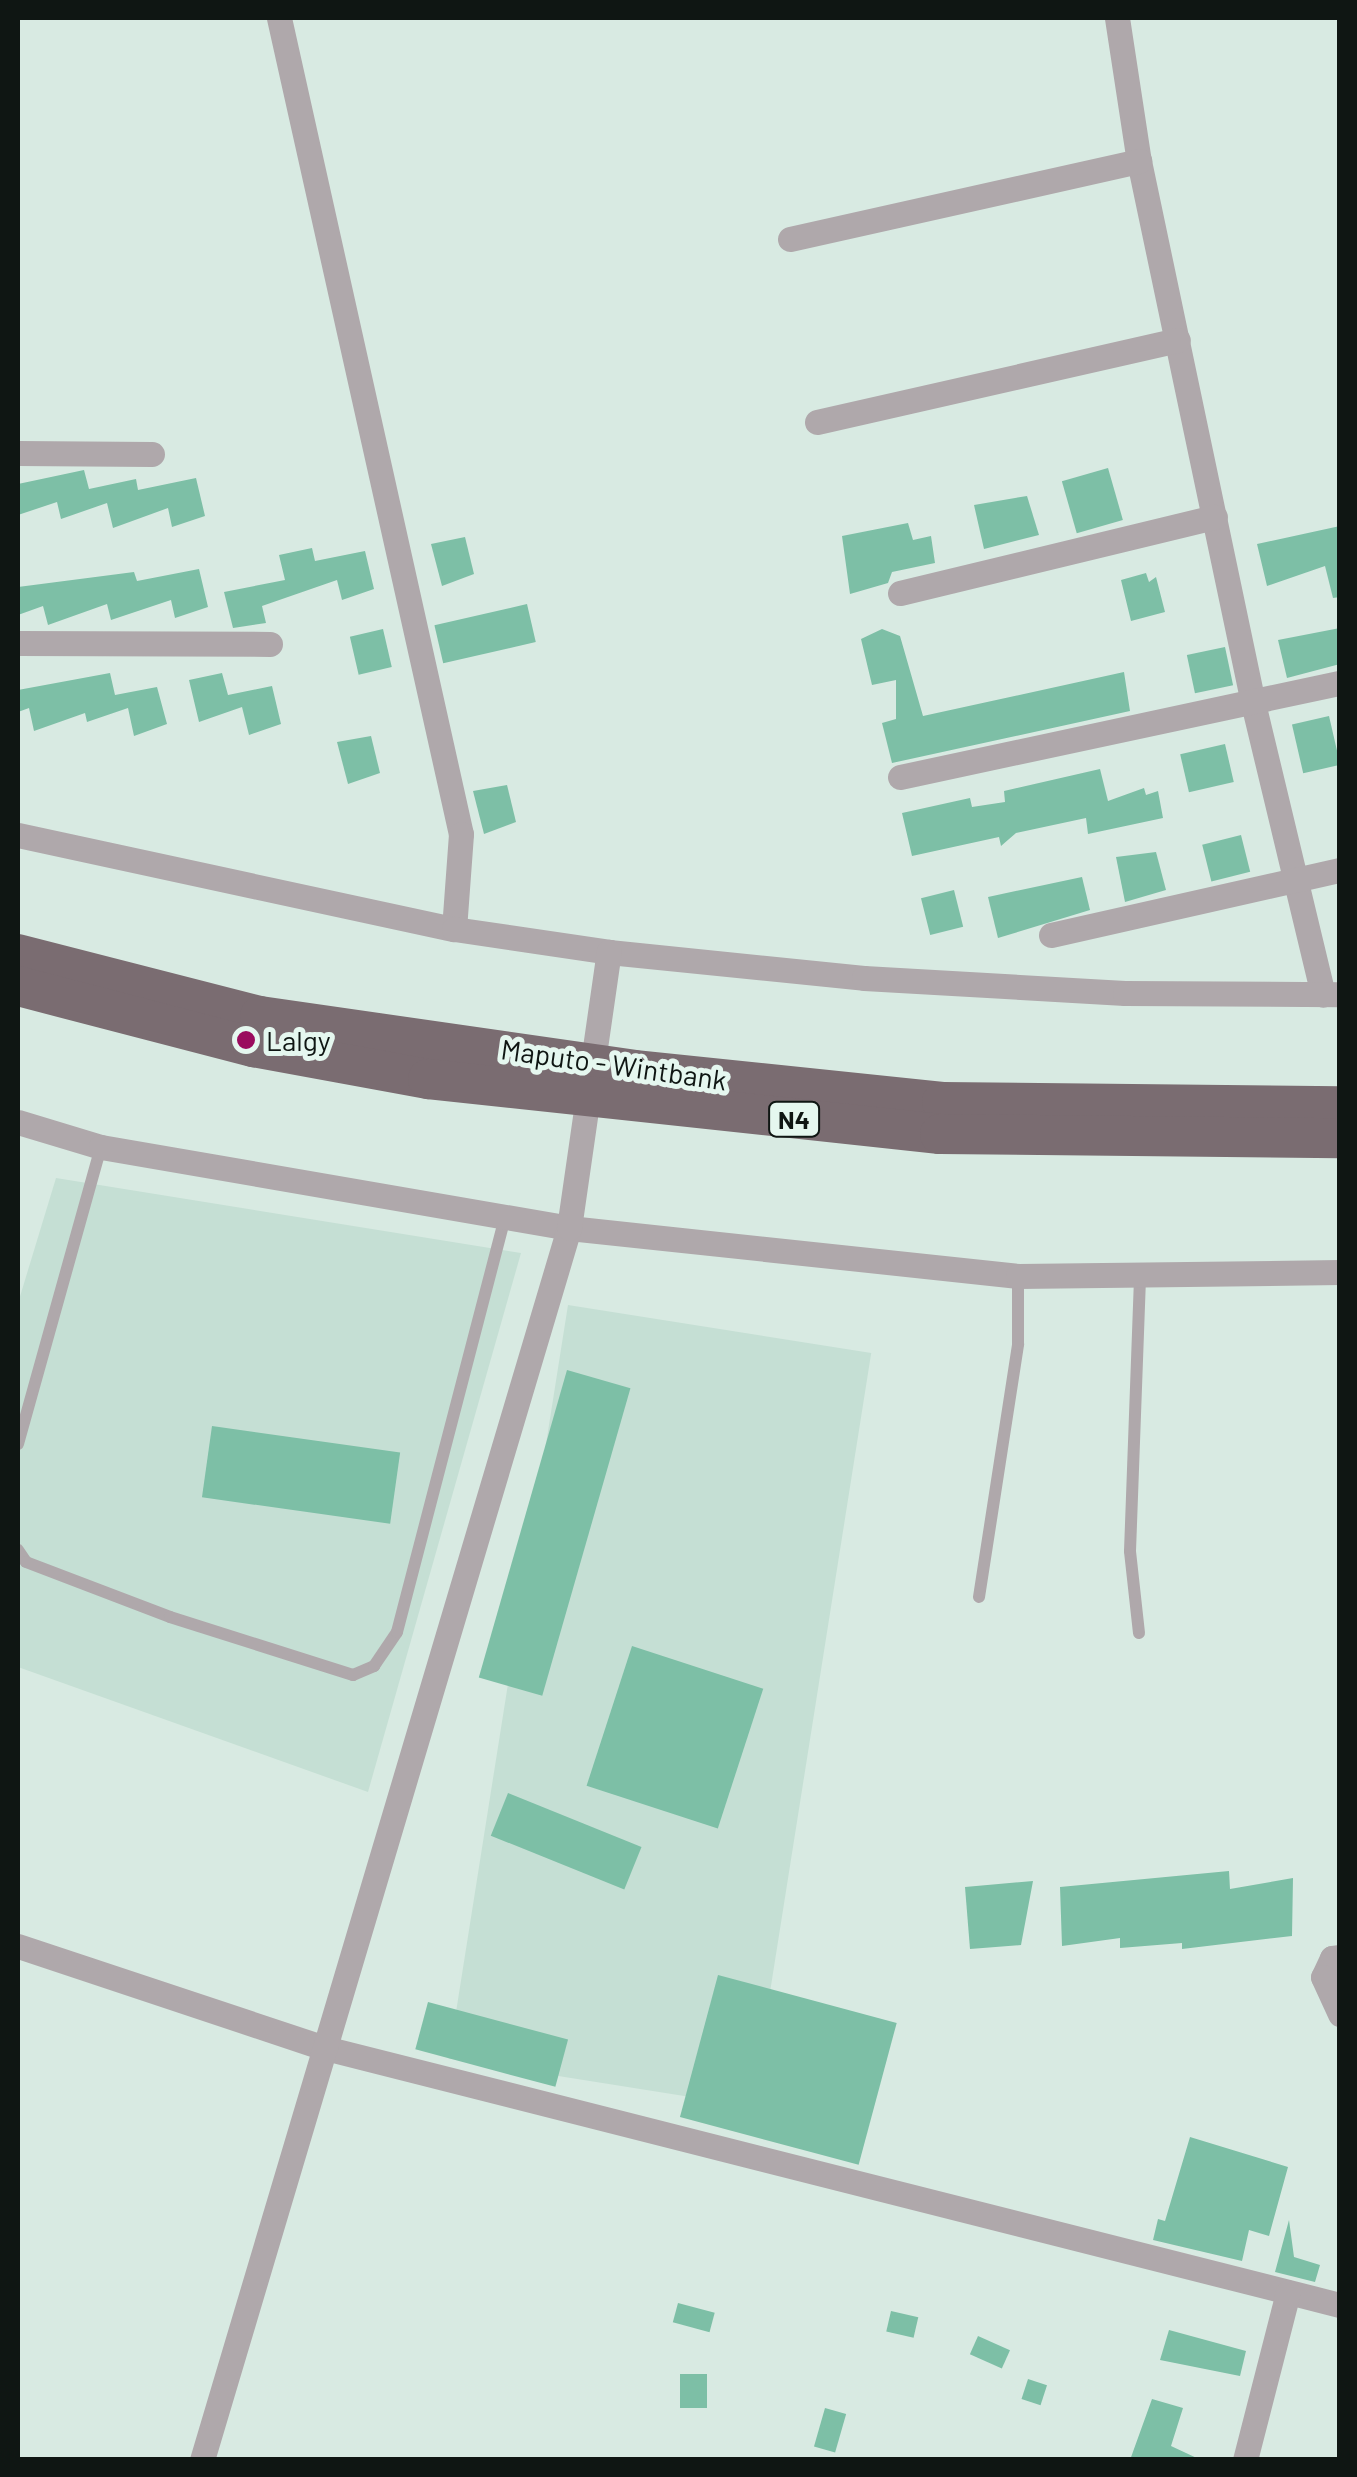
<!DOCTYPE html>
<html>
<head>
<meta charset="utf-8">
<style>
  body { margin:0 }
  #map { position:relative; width:1357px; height:2477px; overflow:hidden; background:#d8eae2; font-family:Barlow,sans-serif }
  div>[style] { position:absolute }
  .built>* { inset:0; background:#c5dfd4; transform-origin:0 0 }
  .building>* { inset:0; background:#7dbfa6; transform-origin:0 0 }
  .service>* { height:12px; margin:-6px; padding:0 6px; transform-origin:6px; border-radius:6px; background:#afa8ab }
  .minor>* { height:25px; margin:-12.5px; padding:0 12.5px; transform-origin:12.5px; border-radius:12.5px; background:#afa8ab }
  .trunk>* { height:40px; margin:-20px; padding:0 20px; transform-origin:20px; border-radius:20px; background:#7a6c71 }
  .dots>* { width:28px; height:28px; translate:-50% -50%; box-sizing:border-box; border:5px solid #e5f7ef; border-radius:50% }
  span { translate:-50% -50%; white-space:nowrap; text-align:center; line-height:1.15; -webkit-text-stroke:10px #e5f7ef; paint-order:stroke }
  .shield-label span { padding:2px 8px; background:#e5f7ef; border:2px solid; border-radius:8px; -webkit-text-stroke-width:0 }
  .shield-label { font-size:25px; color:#0f1613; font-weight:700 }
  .poi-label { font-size:28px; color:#0f1613 }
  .left { translate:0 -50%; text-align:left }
  .street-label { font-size:28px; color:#0f1613 }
  .frame { position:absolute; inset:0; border:20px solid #0f1613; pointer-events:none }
</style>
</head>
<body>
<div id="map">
  <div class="built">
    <div style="clip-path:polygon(56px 1178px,521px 1253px,368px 1792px,18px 1667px,18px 1303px)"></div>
    <div style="left:568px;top:1305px;width:307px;height:763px;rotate:9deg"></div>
  </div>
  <div class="building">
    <div style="left:1108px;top:468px;width:54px;height:48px;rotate:74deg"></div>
    <div style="clip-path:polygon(84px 470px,89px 489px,136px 479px,138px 490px,196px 478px,205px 516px,172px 527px,168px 508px,113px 528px,107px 503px,61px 519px,57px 502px,18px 515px,18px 484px)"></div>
    <div style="clip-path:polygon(1027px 496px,1039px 535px,984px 549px,974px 505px)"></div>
    <div style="clip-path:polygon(908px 523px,913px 540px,931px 536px,935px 563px,892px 572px,888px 583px,850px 594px,842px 536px)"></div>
    <div style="clip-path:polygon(1340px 526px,1340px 597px,1333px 598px,1325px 566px,1267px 586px,1257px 544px)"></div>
    <div style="clip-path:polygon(465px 537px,474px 574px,442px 586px,431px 544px)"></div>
    <div style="clip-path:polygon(312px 548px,315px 561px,365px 551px,374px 589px,342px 600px,337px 580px,262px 606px,266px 623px,233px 628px,224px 592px,285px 580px,279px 555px)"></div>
    <div style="clip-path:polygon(199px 569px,208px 607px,175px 618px,171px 600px,111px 620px,107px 604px,48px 625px,43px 606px,18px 615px,18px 587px,134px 572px,137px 581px)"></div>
    <div style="clip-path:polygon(1146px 573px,1149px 582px,1156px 577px,1165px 612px,1131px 621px,1121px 580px)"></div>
    <div style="left:527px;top:604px;width:39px;height:95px;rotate:77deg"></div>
    <div style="clip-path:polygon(1340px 628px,1340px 664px,1287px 678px,1278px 640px)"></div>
    <div style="left:383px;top:629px;width:39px;height:34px;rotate:77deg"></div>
    <div style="clip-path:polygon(882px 629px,900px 636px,923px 716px,1124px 672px,1130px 711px,892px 763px,882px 723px,896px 719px,896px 680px,872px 685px,861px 639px)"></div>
    <div style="left:1225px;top:647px;width:39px;height:39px;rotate:78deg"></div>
    <div style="clip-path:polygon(110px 673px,115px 695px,157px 687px,167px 724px,134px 736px,128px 708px,87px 722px,85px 713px,34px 731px,29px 708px,18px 712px,18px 690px)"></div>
    <div style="clip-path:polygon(222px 673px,228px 695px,272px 686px,281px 724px,249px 735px,242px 707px,199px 722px,189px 680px)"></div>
    <div style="left:1329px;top:716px;width:50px;height:38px;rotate:77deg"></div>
    <div style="clip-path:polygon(371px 736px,380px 773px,348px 784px,337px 742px)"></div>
    <div style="left:1225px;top:744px;width:39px;height:46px;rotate:77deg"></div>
    <div style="clip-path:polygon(1100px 769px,1108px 801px,1144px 788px,1146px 795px,1158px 791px,1163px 818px,1088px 834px,1086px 818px,1016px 833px,1001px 846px,999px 837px,912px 856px,902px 813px,970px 798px,972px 807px,1005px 802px,1004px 791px)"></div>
    <div style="clip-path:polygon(507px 785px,516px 822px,484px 834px,473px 791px)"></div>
    <div style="left:1241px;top:835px;width:38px;height:40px;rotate:76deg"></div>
    <div style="clip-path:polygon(1156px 852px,1166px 890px,1125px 902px,1116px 857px)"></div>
    <div style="clip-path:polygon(1082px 877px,1090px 910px,998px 938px,988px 897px)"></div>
    <div style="left:954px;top:890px;width:38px;height:34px;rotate:76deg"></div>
    <div style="left:567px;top:1370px;width:66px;height:320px;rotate:16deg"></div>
    <div style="left:212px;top:1426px;width:190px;height:72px;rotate:8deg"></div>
    <div style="left:632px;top:1646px;width:138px;height:147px;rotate:18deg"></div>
    <div style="left:508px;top:1793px;width:144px;height:46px;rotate:22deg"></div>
    <div style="clip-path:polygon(1229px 1871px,1230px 1889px,1293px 1878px,1292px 1936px,1182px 1949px,1182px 1943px,1120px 1948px,1120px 1938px,1062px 1946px,1060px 1887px)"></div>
    <div style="clip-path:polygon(1033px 1881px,1021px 1945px,970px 1949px,965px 1887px)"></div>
    <div style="left:718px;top:1975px;width:185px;height:147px;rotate:15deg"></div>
    <div style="left:428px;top:2002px;width:145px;height:49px;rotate:15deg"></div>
    <div style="clip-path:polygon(1190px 2137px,1288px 2167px,1269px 2236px,1249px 2230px,1242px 2261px,1153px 2240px,1158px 2219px,1165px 2221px)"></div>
    <div style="clip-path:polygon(1289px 2220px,1294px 2257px,1320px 2265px,1315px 2282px,1275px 2272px)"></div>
    <div style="left:678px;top:2303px;width:38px;height:20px;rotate:15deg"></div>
    <div style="left:891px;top:2311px;width:28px;height:21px;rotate:13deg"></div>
    <div style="clip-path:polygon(1169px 2330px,1246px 2351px,1240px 2376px,1160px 2360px)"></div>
    <div style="left:978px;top:2336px;width:35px;height:20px;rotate:24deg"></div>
    <div style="left:680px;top:2374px;width:27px;height:34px"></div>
    <div style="left:1028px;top:2379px;width:20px;height:21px;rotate:18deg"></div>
    <div style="clip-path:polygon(1152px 2399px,1183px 2408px,1171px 2446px,1201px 2460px,1130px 2460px)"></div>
    <div style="left:825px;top:2408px;width:22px;height:40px;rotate:16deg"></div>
  </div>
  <div class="service">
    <div style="left:18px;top:1444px;width:308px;rotate:-74.4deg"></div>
    <div style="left:18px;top:1550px;width:14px;rotate:56deg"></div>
    <div style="left:26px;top:1562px;width:154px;rotate:20.9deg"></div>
    <div style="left:170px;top:1617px;width:192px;rotate:17.6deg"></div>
    <div style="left:353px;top:1675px;width:23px;rotate:-23deg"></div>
    <div style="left:374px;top:1666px;width:41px;rotate:-55.9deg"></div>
    <div style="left:397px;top:1632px;width:426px;rotate:-75.4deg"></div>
    <div style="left:979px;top:1597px;width:256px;rotate:-81.2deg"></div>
    <div style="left:1018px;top:1344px;width:68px;rotate:-90deg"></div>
    <div style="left:1139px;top:1633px;width:82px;rotate:-96.3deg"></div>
    <div style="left:1130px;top:1551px;width:278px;rotate:-87.9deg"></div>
  </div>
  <div class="minor">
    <div style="left:279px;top:18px;width:836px;rotate:77.43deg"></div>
    <div style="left:461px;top:834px;width:95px;rotate:94.2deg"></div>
    <div style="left:1117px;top:18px;width:145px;rotate:81.3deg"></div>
    <div style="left:1139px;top:161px;width:554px;rotate:78.12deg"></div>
    <div style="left:1253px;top:703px;width:300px;rotate:76.5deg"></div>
    <div style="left:790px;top:239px;width:358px;rotate:-12.6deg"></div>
    <div style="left:817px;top:422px;width:370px;rotate:-12.8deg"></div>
    <div style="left:18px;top:453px;width:134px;rotate:0.4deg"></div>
    <div style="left:900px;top:593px;width:324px;rotate:-13.6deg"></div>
    <div style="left:18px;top:643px;width:252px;rotate:0.2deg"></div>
    <div style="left:900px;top:777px;width:450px;rotate:-12.1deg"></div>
    <div style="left:18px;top:835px;width:446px;rotate:12.2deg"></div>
    <div style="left:454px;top:929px;width:157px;rotate:8.4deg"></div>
    <div style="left:609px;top:952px;width:256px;rotate:5.8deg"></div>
    <div style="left:864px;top:978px;width:261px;rotate:3.3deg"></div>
    <div style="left:1125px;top:993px;width:215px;rotate:0.3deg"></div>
    <div style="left:1051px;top:935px;width:296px;rotate:-12.7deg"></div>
    <div style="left:18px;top:1122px;width:87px;rotate:16.8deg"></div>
    <div style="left:101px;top:1147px;width:475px;rotate:9.8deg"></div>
    <div style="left:569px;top:1228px;width:452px;rotate:6.1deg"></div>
    <div style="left:1018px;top:1276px;width:322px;rotate:-0.7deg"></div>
    <div style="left:18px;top:1946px;width:324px;rotate:18.4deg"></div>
    <div style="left:325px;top:2048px;width:1047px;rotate:14.21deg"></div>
    <div style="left:1340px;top:1957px;width:8px;rotate:173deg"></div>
    <div style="left:1332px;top:1958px;width:21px;rotate:115deg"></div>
    <div style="left:1323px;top:1977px;width:41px;rotate:65.3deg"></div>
    <div style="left:202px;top:2460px;width:1286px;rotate:-73.41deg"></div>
    <div style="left:569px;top:1228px;width:279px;rotate:-81.8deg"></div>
    <div style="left:1245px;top:2460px;width:173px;rotate:-75.6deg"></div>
  </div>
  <div class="trunk">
    <div style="left:18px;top:954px;width:250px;rotate:14.4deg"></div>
    <div style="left:260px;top:1016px;width:378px;rotate:8.2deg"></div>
    <div style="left:634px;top:1070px;width:310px;rotate:5.9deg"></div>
    <div style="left:942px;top:1102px;width:398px;rotate:0.6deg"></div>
    <div style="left:18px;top:986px;width:243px;rotate:14.6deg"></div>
    <div style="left:253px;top:1047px;width:178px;rotate:10.4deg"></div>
    <div style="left:428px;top:1079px;width:515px;rotate:6.13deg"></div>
    <div style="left:940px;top:1134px;width:400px;rotate:0.6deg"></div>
  </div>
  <div class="dots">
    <div style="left:246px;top:1040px;background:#9a0c5e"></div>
  </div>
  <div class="shield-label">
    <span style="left:794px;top:1119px">N4</span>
  </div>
  <div class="poi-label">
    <span class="left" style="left:266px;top:1040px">Lalgy</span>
  </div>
  <div class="street-label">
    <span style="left:614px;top:1064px;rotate:8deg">Maputo - Wintbank</span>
  </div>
  <div class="frame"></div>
</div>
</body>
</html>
